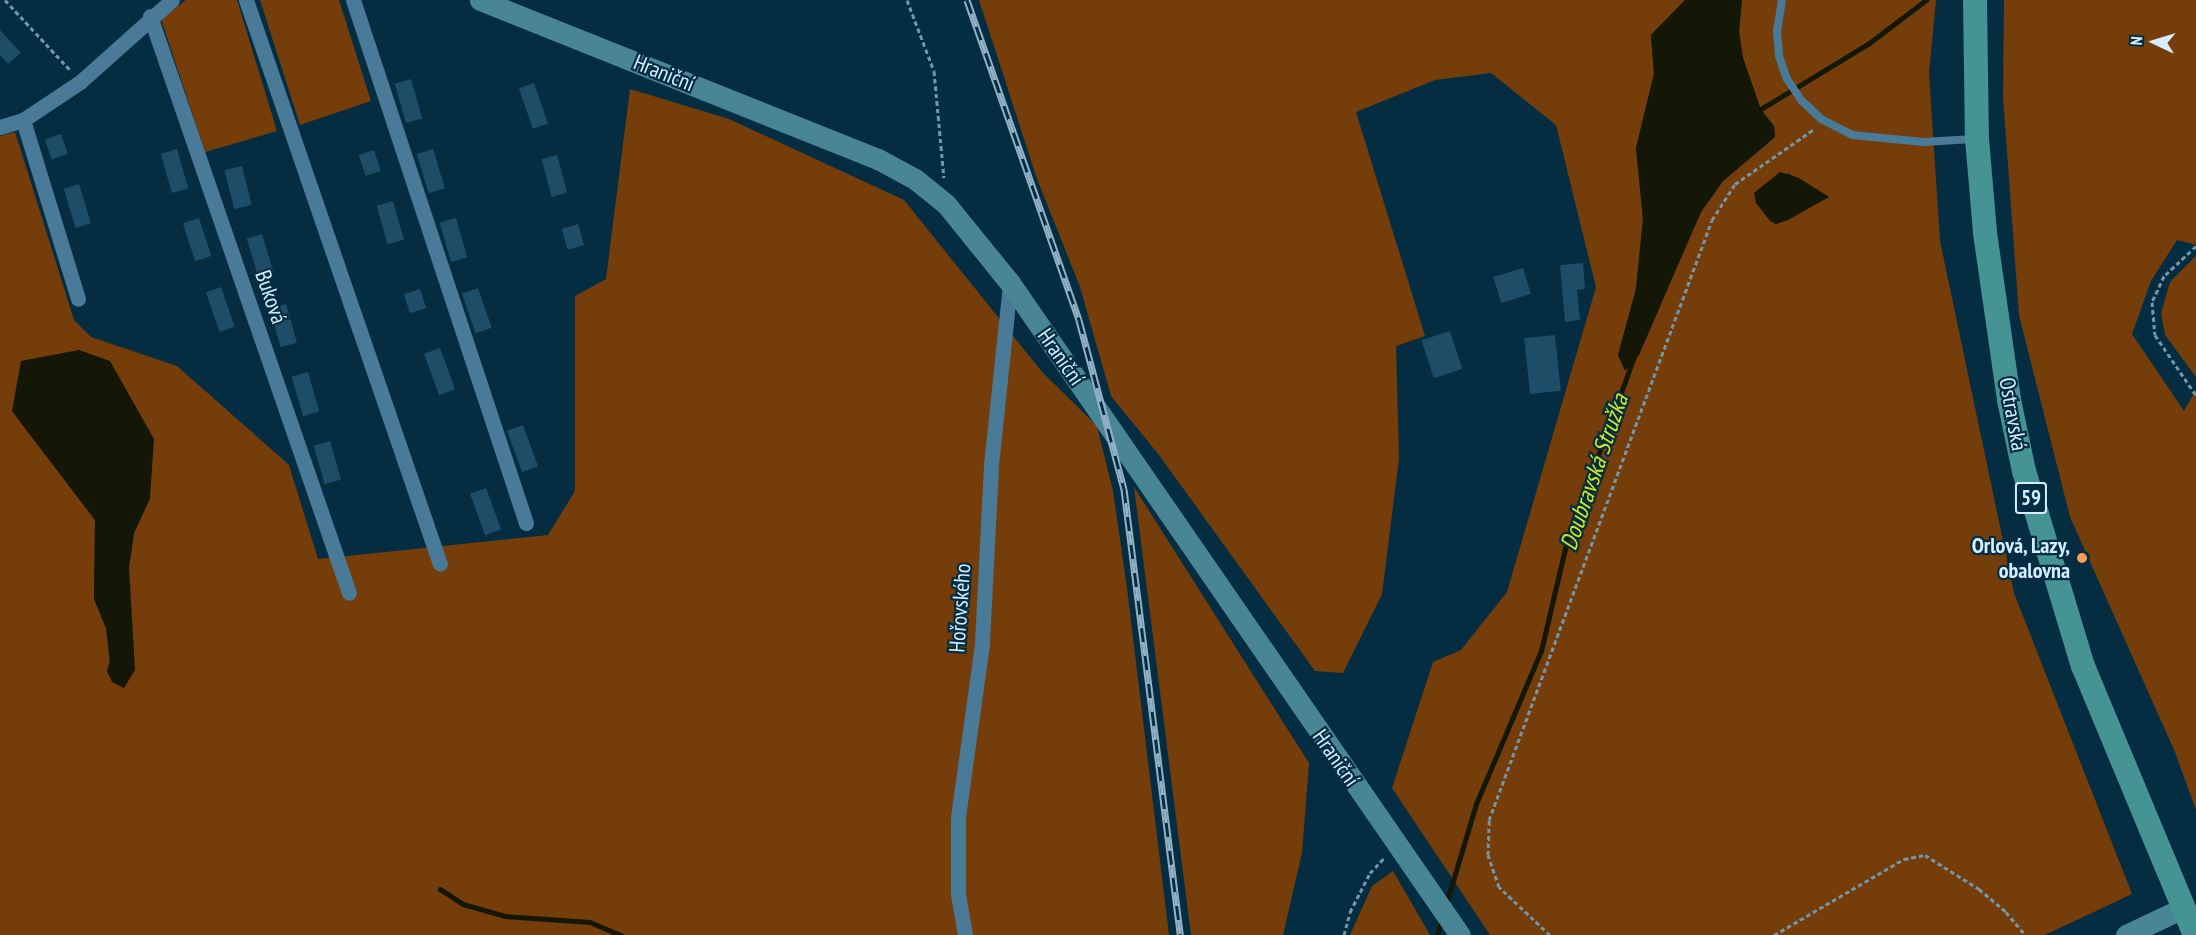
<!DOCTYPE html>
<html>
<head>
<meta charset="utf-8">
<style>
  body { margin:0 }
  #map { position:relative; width:2196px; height:935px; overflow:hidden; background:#052d42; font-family:"PT Sans Narrow",sans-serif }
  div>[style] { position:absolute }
  .green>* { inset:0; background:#743d0a }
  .water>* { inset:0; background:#141705 }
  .stream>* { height:4.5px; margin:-2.25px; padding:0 2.25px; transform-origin:2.25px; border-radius:2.25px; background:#141705 }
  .building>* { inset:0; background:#1e4d67; transform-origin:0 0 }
  .path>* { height:3px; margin-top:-1.5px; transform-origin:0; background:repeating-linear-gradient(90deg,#7595a8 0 4.5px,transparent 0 7.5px) }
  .lane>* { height:8px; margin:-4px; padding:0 4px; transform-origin:4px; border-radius:4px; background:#497a98 }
  .street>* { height:15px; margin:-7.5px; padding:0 7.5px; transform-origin:7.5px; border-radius:7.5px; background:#497a98 }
  .secondary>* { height:21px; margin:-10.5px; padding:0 10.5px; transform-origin:10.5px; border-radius:10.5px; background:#488695 }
  .primary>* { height:24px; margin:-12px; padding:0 12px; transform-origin:12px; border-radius:12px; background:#469393 }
  .rail>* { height:7px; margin-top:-3.5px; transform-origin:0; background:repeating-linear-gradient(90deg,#052d42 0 14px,#93b1c4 0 28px); box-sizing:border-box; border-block:2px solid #93b1c4 }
  .dots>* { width:16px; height:16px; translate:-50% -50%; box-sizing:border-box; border:3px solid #052d42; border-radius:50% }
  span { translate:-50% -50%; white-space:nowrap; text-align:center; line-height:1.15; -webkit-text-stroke:4.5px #052d42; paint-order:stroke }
  .shield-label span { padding:2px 4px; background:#052d42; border:2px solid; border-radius:4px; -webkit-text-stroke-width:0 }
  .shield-label { font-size:21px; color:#d4eeff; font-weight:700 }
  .street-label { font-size:22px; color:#d4eeff }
  .poi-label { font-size:22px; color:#d4eeff; font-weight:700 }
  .right { translate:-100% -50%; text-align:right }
  .water-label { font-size:24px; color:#d2e81e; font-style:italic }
  .north { position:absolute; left:2124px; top:12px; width:60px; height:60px; -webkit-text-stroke:4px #052d42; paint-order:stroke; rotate:274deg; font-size:16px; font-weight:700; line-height:24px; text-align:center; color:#d4eeff }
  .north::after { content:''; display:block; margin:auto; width:21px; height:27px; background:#d4eeff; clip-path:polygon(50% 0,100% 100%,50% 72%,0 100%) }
</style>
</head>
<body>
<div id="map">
  <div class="green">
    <div style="clip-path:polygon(186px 0,237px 0,277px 131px,205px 152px,161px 19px)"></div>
    <div style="clip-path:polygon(260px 0,339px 0,371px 101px,300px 125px)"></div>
    <div style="clip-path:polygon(evenodd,979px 0,1685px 0,1651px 35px,1654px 74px,1636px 148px,1643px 219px,1636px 289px,1618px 355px,1662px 295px,1701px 212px,1723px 181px,1775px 137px,1774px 126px,1761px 110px,1743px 58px,1739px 32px,1742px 0,1936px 0,1929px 73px,1940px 241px,2014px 593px,2132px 894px,2045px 935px,1490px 935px,1392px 788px,1433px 662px,1461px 650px,1507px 592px,1596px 287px,1556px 125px,1491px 73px,1435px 80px,1356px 112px,1425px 336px,1396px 346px,1399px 459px,1382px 594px,1343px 673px,1315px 671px,1159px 455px,1111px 396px,1080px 287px,1037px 179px,979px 0,1788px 173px,1829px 197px,1776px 224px,1756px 203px,1788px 173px)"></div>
    <div style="clip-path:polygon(2004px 0,2196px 0,2196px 245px,2177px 240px,2151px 281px,2132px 334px,2184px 411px,2196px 390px,2196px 810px,2175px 752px,2070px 517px,2019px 315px,2003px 97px)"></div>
    <div style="clip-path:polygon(evenodd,630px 89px,729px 119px,904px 200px,1043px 373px,1097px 426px,1113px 491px,1127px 588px,1169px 935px,0 935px,0 136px,15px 132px,74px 320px,91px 337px,177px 366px,289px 465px,318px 559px,548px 535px,575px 491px,575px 296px,606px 279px,630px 89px,12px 411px,150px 498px,134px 533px,112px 682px,106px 628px,94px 599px,95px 520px,12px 411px)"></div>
    <div style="clip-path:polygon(2196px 256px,2196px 377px,2165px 335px,2161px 313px,2170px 282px)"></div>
    <div style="clip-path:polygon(1134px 487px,1309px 763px,1302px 853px,1283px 935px,1191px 935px)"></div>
    <div style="clip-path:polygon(1393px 871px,1430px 935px,1350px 935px,1372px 886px)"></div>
  </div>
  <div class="water">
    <div style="clip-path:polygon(1685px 0,1742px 0,1739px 32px,1743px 58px,1761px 110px,1774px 126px,1775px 137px,1723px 181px,1701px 212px,1639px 355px,1625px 371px,1618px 355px,1636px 289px,1643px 219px,1636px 148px,1654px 74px,1651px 35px)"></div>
    <div style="clip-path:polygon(1780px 172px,1799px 178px,1829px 197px,1788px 220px,1776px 224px,1770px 221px,1756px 203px,1754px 193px)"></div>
    <div style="clip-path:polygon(79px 350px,110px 361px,154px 439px,150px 498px,134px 533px,129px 567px,135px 670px,124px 688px,112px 682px,107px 671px,110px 660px,106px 628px,94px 599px,95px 520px,12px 411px,21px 361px)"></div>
  </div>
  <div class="stream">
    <div style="left:1756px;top:112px;width:131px;rotate:-31.3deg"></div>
    <div style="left:1868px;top:44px;width:73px;rotate:-37.2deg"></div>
    <div style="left:440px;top:889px;width:27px;rotate:33deg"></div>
    <div style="left:463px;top:904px;width:44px;rotate:15.9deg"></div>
    <div style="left:505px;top:916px;width:85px;rotate:4deg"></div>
    <div style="left:590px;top:922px;width:34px;rotate:23deg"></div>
    <div style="left:1446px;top:904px;width:104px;rotate:-73.3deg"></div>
    <div style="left:1476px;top:804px;width:166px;rotate:-67deg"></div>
    <div style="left:1541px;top:651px;width:114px;rotate:-76.8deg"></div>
    <div style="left:1567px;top:540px;width:195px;rotate:-69.9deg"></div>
    <div style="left:1437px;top:935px;width:15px;rotate:-74deg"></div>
  </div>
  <div class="building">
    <div style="clip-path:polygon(0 30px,21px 53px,8px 64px,0 55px)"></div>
    <div style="left:411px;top:79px;width:41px;height:17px;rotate:74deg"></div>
    <div style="left:534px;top:83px;width:43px;height:16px;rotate:71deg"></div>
    <div style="left:61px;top:134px;width:21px;height:17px;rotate:71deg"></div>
    <div style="left:177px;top:149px;width:41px;height:17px;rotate:74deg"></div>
    <div style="left:433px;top:149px;width:41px;height:17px;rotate:73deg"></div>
    <div style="left:374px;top:150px;width:22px;height:16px;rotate:72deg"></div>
    <div style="left:557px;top:155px;width:39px;height:16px;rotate:75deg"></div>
    <div style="left:242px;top:166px;width:40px;height:18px;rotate:76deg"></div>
    <div style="left:79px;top:184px;width:41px;height:16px;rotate:73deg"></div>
    <div style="left:393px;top:201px;width:40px;height:17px;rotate:74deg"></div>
    <div style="left:199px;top:218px;width:40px;height:17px;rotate:72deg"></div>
    <div style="left:456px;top:218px;width:41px;height:17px;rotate:74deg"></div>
    <div style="left:578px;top:224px;width:22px;height:17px;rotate:74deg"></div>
    <div style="left:262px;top:234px;width:41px;height:16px;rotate:73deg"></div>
    <div style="clip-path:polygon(1583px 263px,1585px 289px,1577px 290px,1580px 320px,1565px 322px,1560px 265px)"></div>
    <div style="left:1523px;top:268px;width:27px;height:31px;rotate:73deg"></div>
    <div style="left:221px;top:287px;width:42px;height:16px;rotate:71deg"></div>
    <div style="left:478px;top:288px;width:42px;height:17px;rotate:71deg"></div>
    <div style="left:420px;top:289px;width:20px;height:17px;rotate:72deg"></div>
    <div style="left:286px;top:304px;width:40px;height:17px;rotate:74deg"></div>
    <div style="left:1450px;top:331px;width:40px;height:30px;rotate:72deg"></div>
    <div style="left:1555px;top:335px;width:56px;height:31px;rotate:84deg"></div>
    <div style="left:440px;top:348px;width:44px;height:17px;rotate:70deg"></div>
    <div style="left:308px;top:372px;width:41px;height:17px;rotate:74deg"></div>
    <div style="left:523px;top:425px;width:44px;height:17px;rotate:70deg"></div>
    <div style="left:330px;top:441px;width:40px;height:17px;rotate:74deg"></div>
    <div style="left:486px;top:488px;width:44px;height:17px;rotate:70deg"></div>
  </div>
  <div class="path">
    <div style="left:5px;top:0;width:97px;rotate:47.1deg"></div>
    <div style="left:907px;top:0;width:76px;rotate:69.2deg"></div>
    <div style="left:934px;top:71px;width:107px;rotate:84.7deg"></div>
    <div style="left:2196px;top:246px;width:44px;rotate:136.8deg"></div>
    <div style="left:2164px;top:276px;width:29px;rotate:115deg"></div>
    <div style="left:2152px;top:302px;width:33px;rotate:85deg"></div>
    <div style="left:2155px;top:335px;width:73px;rotate:55.7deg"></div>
    <div style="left:1344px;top:935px;width:24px;rotate:-75deg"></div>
    <div style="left:1350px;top:912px;width:44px;rotate:-62.9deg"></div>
    <div style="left:1370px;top:873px;width:22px;rotate:-47deg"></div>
    <div style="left:1550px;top:935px;width:70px;rotate:-136.7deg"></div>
    <div style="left:1499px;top:887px;width:34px;rotate:-109deg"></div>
    <div style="left:1488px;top:855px;width:35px;rotate:-88deg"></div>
    <div style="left:1489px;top:820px;width:640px;rotate:-69.61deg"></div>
    <div style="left:1712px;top:220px;width:43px;rotate:-57.4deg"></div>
    <div style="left:1735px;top:184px;width:96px;rotate:-34.8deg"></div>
    <div style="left:1774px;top:935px;width:151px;rotate:-30.3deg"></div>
    <div style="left:1904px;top:859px;width:21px;rotate:-11deg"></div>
    <div style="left:1925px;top:855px;width:64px;rotate:32.2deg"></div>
    <div style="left:1979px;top:889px;width:35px;rotate:40deg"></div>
    <div style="left:2006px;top:912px;width:30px;rotate:50deg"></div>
  </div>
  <div class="lane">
    <div style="left:1782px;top:0;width:31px;rotate:99deg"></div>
    <div style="left:1777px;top:31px;width:25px;rotate:85deg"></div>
    <div style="left:1779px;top:56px;width:24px;rotate:71deg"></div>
    <div style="left:1787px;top:79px;width:27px;rotate:56deg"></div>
    <div style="left:1802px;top:101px;width:26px;rotate:43deg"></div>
    <div style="left:1821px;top:119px;width:35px;rotate:27deg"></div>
    <div style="left:1852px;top:135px;width:72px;rotate:5.6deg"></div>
    <div style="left:1924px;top:142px;width:49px;rotate:-3.5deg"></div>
  </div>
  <div class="street">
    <div style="left:246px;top:0;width:596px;rotate:71.02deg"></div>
    <div style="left:353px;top:0;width:551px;rotate:71.7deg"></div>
    <div style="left:150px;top:16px;width:610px;rotate:70.97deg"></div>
    <div style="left:23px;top:120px;width:187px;rotate:72.9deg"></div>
    <div style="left:0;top:127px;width:24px;rotate:-17deg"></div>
    <div style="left:23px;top:120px;width:69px;rotate:-33.7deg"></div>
    <div style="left:80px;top:82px;width:123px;rotate:-41.7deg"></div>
    <div style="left:965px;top:935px;width:42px;rotate:-99.7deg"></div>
    <div style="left:958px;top:894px;width:77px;rotate:-90deg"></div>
    <div style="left:958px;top:817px;width:176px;rotate:-82.1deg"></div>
    <div style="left:982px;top:643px;width:178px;rotate:-87.1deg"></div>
    <div style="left:991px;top:465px;width:183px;rotate:-84deg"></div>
  </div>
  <div class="secondary">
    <div style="left:480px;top:0;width:429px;rotate:21.8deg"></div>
    <div style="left:878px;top:159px;width:42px;rotate:28.4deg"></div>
    <div style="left:915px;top:179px;width:40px;rotate:39deg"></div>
    <div style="left:946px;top:204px;width:102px;rotate:51deg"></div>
    <div style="left:1010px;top:283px;width:792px;rotate:55.39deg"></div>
    <div style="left:2126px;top:935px;width:63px;rotate:-25.3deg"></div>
  </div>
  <div class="primary">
    <div style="left:1975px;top:0;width:139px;rotate:89.2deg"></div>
    <div style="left:1977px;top:139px;width:94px;rotate:85.1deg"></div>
    <div style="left:1985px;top:233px;width:169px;rotate:81.8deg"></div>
    <div style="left:2009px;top:400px;width:73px;rotate:78.1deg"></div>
    <div style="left:2024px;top:471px;width:204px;rotate:73.2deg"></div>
    <div style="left:2083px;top:666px;width:291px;rotate:67.4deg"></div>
  </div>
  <div class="rail">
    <div style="left:967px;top:0;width:339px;rotate:70.7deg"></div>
    <div style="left:1079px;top:320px;width:175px;rotate:75.1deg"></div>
    <div style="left:1124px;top:489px;width:450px;rotate:82.8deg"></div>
  </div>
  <div class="dots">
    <div style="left:2082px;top:558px;background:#fc9d53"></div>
  </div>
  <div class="shield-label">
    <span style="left:2031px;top:498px">59</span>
  </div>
  <div class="street-label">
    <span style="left:664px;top:73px;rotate:22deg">Hraniční</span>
    <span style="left:271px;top:297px;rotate:71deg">Buková</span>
    <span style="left:1061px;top:357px;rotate:55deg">Hraniční</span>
    <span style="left:2013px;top:414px;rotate:80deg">Ostravská</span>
    <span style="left:960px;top:608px;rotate:-86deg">Hořovského</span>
    <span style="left:1336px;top:758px;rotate:55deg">Hraniční</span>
  </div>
  <div class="poi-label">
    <span class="right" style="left:2070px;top:558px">Orlová, Lazy,<br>obalovna</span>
  </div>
  <div class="water-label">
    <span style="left:1594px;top:472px;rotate:-71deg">Doubravská Stružka</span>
  </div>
  <div class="north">N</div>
</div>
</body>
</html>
